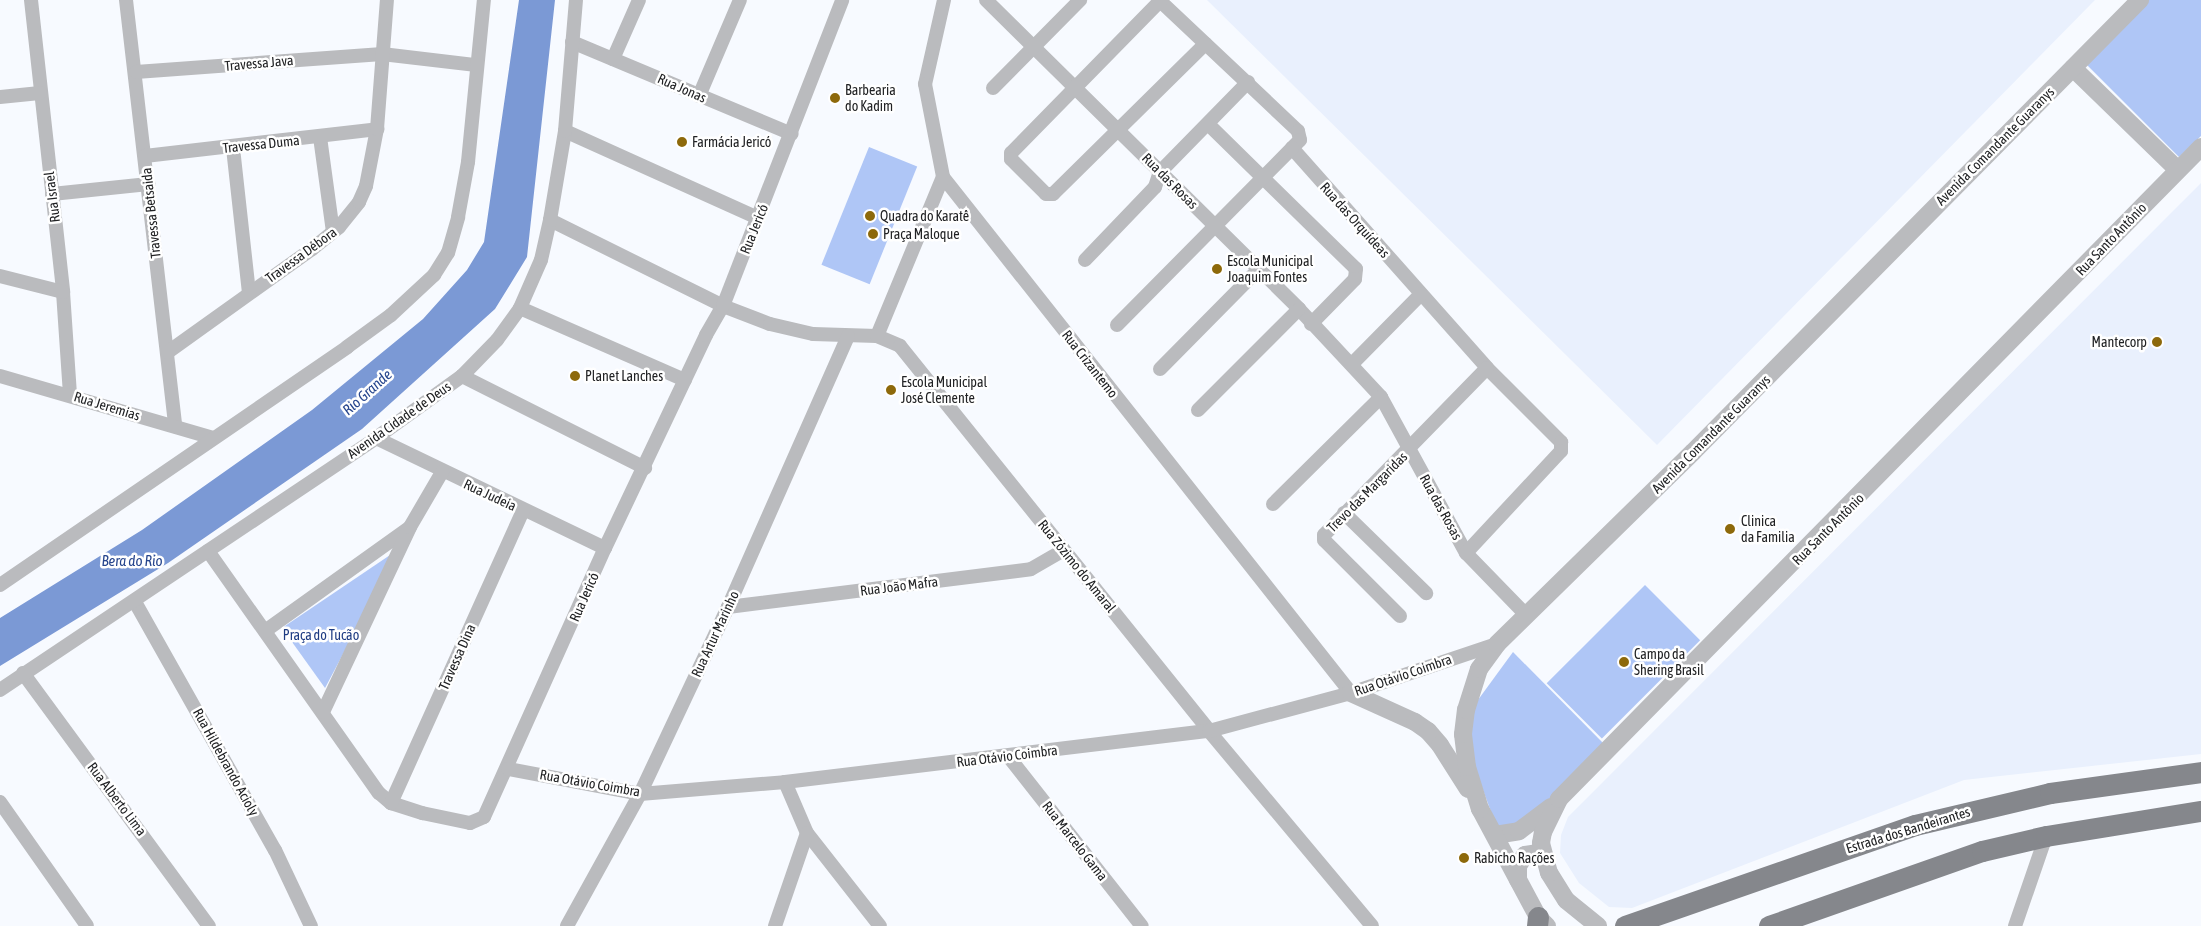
<!DOCTYPE html>
<html>
<head>
<meta charset="utf-8">
<style>
  body { margin:0 }
  #map { position:relative; width:2201px; height:926px; overflow:hidden; background:#f7faff; font-family:"Asap Condensed",sans-serif }
  div>[style] { position:absolute }
  .built>* { inset:0; background:#e9f0fd }
  .green>* { inset:0; background:#afc6f6; transform-origin:0 0 }
  .water>* { inset:0; background:#7b99d5 }
  .minor>* { height:14px; margin:-7px; padding:0 7px; transform-origin:7px; border-radius:7px; background:#babbbe }
  .tertiary>* { height:18px; margin:-9px; padding:0 9px; transform-origin:9px; border-radius:9px; background:#babbbe }
  .primary>* { height:21px; margin:-10.5px; padding:0 10.5px; transform-origin:10.5px; border-radius:10.5px; background:#85878c }
  .dots>* { width:14px; height:14px; translate:-50% -50%; box-sizing:border-box; border:2px solid #fff; border-radius:50% }
  span { translate:-50% -50%; white-space:nowrap; text-align:center; line-height:1.15; -webkit-text-stroke:5px #fff; paint-order:stroke }
  .street-label { font-size:14px; color:#212224 }
  .poi-label { font-size:14px; color:#212224 }
  .left { translate:0 -50%; text-align:left }
  .right { translate:-100% -50%; text-align:right }
  .park-label { font-size:14px; color:#1e3c83 }
  .water-label { font-size:15px; color:#26458d; font-style:italic }
</style>
</head>
<body>
<div id="map">
  <div class="built">
    <div style="clip-path:polygon(1207px 0,2095px 0,1657px 445px)"></div>
    <div style="clip-path:polygon(2201px 183px,2201px 754px,1964px 780px,1632px 908px,1609px 907px,1579px 883px,1560px 853px,1561px 835px,1568px 817px)"></div>
  </div>
  <div class="green">
    <div style="clip-path:polygon(2145px 0,2201px 0,2201px 136px,2179px 157px,2085px 63px)"></div>
    <div style="left:869px;top:147px;width:52px;height:127px;rotate:22deg"></div>
    <div style="clip-path:polygon(399px 549px,325px 688px,282px 628px)"></div>
    <div style="left:1645px;top:585px;width:78px;height:139px;rotate:45deg"></div>
    <div style="clip-path:polygon(1513px 652px,1604px 744px,1528px 820px,1497px 828px,1476px 771px,1470px 740px,1475px 704px)"></div>
  </div>
  <div class="water">
    <div style="clip-path:polygon(519px 0,555px 0,527px 257px,495px 309px,362px 429px,168px 563px,0 666px,0 618px,142px 530px,312px 410px,423px 319px,467px 270px,484px 242px)"></div>
  </div>
  <div class="minor">
    <div style="left:31px;top:0;width:294px;rotate:83.7deg"></div>
    <div style="left:63px;top:292px;width:102px;rotate:86.1deg"></div>
    <div style="left:126px;top:0;width:429px;rotate:83.4deg"></div>
    <div style="left:944px;top:0;width:86px;rotate:102.7deg"></div>
    <div style="left:925px;top:84px;width:95px;rotate:79deg"></div>
    <div style="left:943px;top:177px;width:658px;rotate:51.67deg"></div>
    <div style="left:986px;top:0;width:440px;rotate:44.6deg"></div>
    <div style="left:1299px;top:309px;width:120px;rotate:47deg"></div>
    <div style="left:1381px;top:397px;width:178px;rotate:61.4deg"></div>
    <div style="left:1466px;top:553px;width:88px;rotate:45.9deg"></div>
    <div style="left:1159px;top:0;width:191px;rotate:43.3deg"></div>
    <div style="left:1298px;top:131px;width:9px;rotate:77deg"></div>
    <div style="left:1300px;top:140px;width:11px;rotate:135deg"></div>
    <div style="left:1292px;top:148px;width:294px;rotate:48.4deg"></div>
    <div style="left:1487px;top:368px;width:105px;rotate:45deg"></div>
    <div style="left:1561px;top:442px;width:9px;rotate:90deg"></div>
    <div style="left:1561px;top:451px;width:139px;rotate:133deg"></div>
    <div style="left:1160px;top:1px;width:213px;rotate:134.4deg"></div>
    <div style="left:1011px;top:153px;width:6px;rotate:90deg"></div>
    <div style="left:1011px;top:159px;width:49px;rotate:45deg"></div>
    <div style="left:1046px;top:194px;width:7px"></div>
    <div style="left:1053px;top:194px;width:214px;rotate:-44.6deg"></div>
    <div style="left:572px;top:42px;width:238px;rotate:22.7deg"></div>
    <div style="left:613px;top:59px;width:64px;rotate:-66.2deg"></div>
    <div style="left:136px;top:72px;width:247px;rotate:-4.2deg"></div>
    <div style="left:382px;top:54px;width:95px;rotate:6.7deg"></div>
    <div style="left:993px;top:88px;width:124px;rotate:-45.3deg"></div>
    <div style="left:699px;top:96px;width:104px;rotate:-66.9deg"></div>
    <div style="left:0;top:97px;width:40px;rotate:-5.7deg"></div>
    <div style="left:1208px;top:124px;width:207px;rotate:44.4deg"></div>
    <div style="left:1356px;top:269px;width:10px;rotate:96deg"></div>
    <div style="left:1355px;top:279px;width:63px;rotate:134.4deg"></div>
    <div style="left:565px;top:131px;width:212px;rotate:24.3deg"></div>
    <div style="left:320px;top:137px;width:96px;rotate:82.2deg"></div>
    <div style="left:233px;top:148px;width:146px;rotate:83.7deg"></div>
    <div style="left:145px;top:156px;width:234px;rotate:-6.6deg"></div>
    <div style="left:52px;top:194px;width:97px;rotate:-5.9deg"></div>
    <div style="left:550px;top:220px;width:193px;rotate:26.4deg"></div>
    <div style="left:723px;top:306px;width:50px;rotate:21deg"></div>
    <div style="left:770px;top:324px;width:44px;rotate:13.1deg"></div>
    <div style="left:813px;top:334px;width:64px;rotate:1.8deg"></div>
    <div style="left:877px;top:336px;width:25px;rotate:23deg"></div>
    <div style="left:900px;top:346px;width:494px;rotate:51.2deg"></div>
    <div style="left:1209px;top:731px;width:254px;rotate:50.1deg"></div>
    <div style="left:1085px;top:260px;width:101px;rotate:-46.2deg"></div>
    <div style="left:1155px;top:187px;width:16px;rotate:-72deg"></div>
    <div style="left:1160px;top:172px;width:126px;rotate:-45.6deg"></div>
    <div style="left:0;top:276px;width:65px;rotate:14.3deg"></div>
    <div style="left:520px;top:308px;width:180px;rotate:23.6deg"></div>
    <div style="left:1117px;top:325px;width:249px;rotate:-45.3deg"></div>
    <div style="left:877px;top:336px;width:172px;rotate:-67.5deg"></div>
    <div style="left:168px;top:352px;width:177px;rotate:-35.6deg"></div>
    <div style="left:312px;top:249px;width:35px;rotate:-39deg"></div>
    <div style="left:339px;top:227px;width:32px;rotate:-51deg"></div>
    <div style="left:359px;top:202px;width:17px;rotate:-66deg"></div>
    <div style="left:366px;top:186px;width:58px;rotate:-79.1deg"></div>
    <div style="left:377px;top:129px;width:129px;rotate:-85.6deg"></div>
    <div style="left:1352px;top:364px;width:98px;rotate:-45.4deg"></div>
    <div style="left:1160px;top:369px;width:139px;rotate:-45.3deg"></div>
    <div style="left:0;top:376px;width:222px;rotate:16.2deg"></div>
    <div style="left:462px;top:376px;width:205px;rotate:26.7deg"></div>
    <div style="left:1198px;top:410px;width:143px;rotate:-45deg"></div>
    <div style="left:376px;top:438px;width:254px;rotate:25.7deg"></div>
    <div style="left:1273px;top:504px;width:152px;rotate:-44.7deg"></div>
    <div style="left:1344px;top:513px;width:115px;rotate:44.3deg"></div>
    <div style="left:208px;top:551px;width:296px;rotate:54.8deg"></div>
    <div style="left:379px;top:793px;width:16px;rotate:40deg"></div>
    <div style="left:391px;top:803px;width:33px;rotate:18deg"></div>
    <div style="left:422px;top:813px;width:49px;rotate:11.8deg"></div>
    <div style="left:470px;top:823px;width:15px;rotate:-23deg"></div>
    <div style="left:484px;top:817px;width:295px;rotate:-65.8deg"></div>
    <div style="left:605px;top:548px;width:236px;rotate:-64.6deg"></div>
    <div style="left:706px;top:335px;width:34px;rotate:-60deg"></div>
    <div style="left:723px;top:306px;width:328px;rotate:-68.7deg"></div>
    <div style="left:0;top:585px;width:421px;rotate:-34.4deg"></div>
    <div style="left:347px;top:347px;width:54px;rotate:-36deg"></div>
    <div style="left:391px;top:315px;width:59px;rotate:-42.9deg"></div>
    <div style="left:434px;top:275px;width:26px;rotate:-58deg"></div>
    <div style="left:448px;top:253px;width:37px;rotate:-74deg"></div>
    <div style="left:458px;top:217px;width:56px;rotate:-79.7deg"></div>
    <div style="left:468px;top:162px;width:163px;rotate:-84.4deg"></div>
    <div style="left:135px;top:602px;width:285px;rotate:60.6deg"></div>
    <div style="left:275px;top:850px;width:84px;rotate:64.7deg"></div>
    <div style="left:728px;top:607px;width:305px;rotate:-7.1deg"></div>
    <div style="left:1031px;top:569px;width:38px;rotate:-30deg"></div>
    <div style="left:1400px;top:616px;width:107px;rotate:-135deg"></div>
    <div style="left:1324px;top:540px;width:5px;rotate:-90deg"></div>
    <div style="left:1324px;top:535px;width:233px;rotate:-45.7deg"></div>
    <div style="left:265px;top:631px;width:178px;rotate:-35.6deg"></div>
    <div style="left:23px;top:673px;width:314px;rotate:53.7deg"></div>
    <div style="left:0;top:690px;width:453px;rotate:-33.8deg"></div>
    <div style="left:376px;top:438px;width:106px;rotate:-35.8deg"></div>
    <div style="left:462px;top:376px;width:50px;rotate:-45.8deg"></div>
    <div style="left:497px;top:340px;width:39px;rotate:-54deg"></div>
    <div style="left:520px;top:308px;width:52px;rotate:-66.4deg"></div>
    <div style="left:541px;top:260px;width:41px;rotate:-77.3deg"></div>
    <div style="left:550px;top:220px;width:90px;rotate:-80.4deg"></div>
    <div style="left:565px;top:131px;width:131px;rotate:-85.2deg"></div>
    <div style="left:323px;top:712px;width:204px;rotate:-64.8deg"></div>
    <div style="left:410px;top:527px;width:64px;rotate:-59.8deg"></div>
    <div style="left:1008px;top:756px;width:216px;rotate:51.8deg"></div>
    <div style="left:508px;top:769px;width:134px;rotate:10.7deg"></div>
    <div style="left:640px;top:794px;width:145px;rotate:-4.7deg"></div>
    <div style="left:785px;top:782px;width:427px;rotate:-6.9deg"></div>
    <div style="left:1209px;top:731px;width:147px;rotate:-15deg"></div>
    <div style="left:1351px;top:693px;width:154px;rotate:-18.6deg"></div>
    <div style="left:785px;top:782px;width:56px;rotate:66.7deg"></div>
    <div style="left:807px;top:833px;width:118px;rotate:51.9deg"></div>
    <div style="left:0;top:802px;width:151px;rotate:54.9deg"></div>
    <div style="left:391px;top:803px;width:321px;rotate:-65.7deg"></div>
    <div style="left:567px;top:926px;width:151px;rotate:-61.1deg"></div>
    <div style="left:640px;top:794px;width:207px;rotate:-64.8deg"></div>
    <div style="left:728px;top:607px;width:296px;rotate:-66.1deg"></div>
    <div style="left:775px;top:926px;width:98px;rotate:-71deg"></div>
    <div style="left:2015px;top:926px;width:95px;rotate:-71deg"></div>
  </div>
  <div class="tertiary">
    <div style="left:2073px;top:68px;width:146px;rotate:44.2deg"></div>
    <div style="left:1351px;top:693px;width:70px;rotate:24.4deg"></div>
    <div style="left:1415px;top:722px;width:16px;rotate:35deg"></div>
    <div style="left:1428px;top:731px;width:18px;rotate:49deg"></div>
    <div style="left:1440px;top:745px;width:52px;rotate:57.5deg"></div>
    <div style="left:1495px;top:835px;width:24px;rotate:-9deg"></div>
    <div style="left:1519px;top:831px;width:40px;rotate:-37deg"></div>
    <div style="left:1518px;top:880px;width:14px;rotate:-90deg"></div>
    <div style="left:1518px;top:866px;width:13px;rotate:-58deg"></div>
    <div style="left:1525px;top:855px;width:12px;rotate:-9deg"></div>
    <div style="left:1537px;top:853px;width:10px;rotate:37deg"></div>
    <div style="left:1547px;top:926px;width:13px;rotate:-135deg"></div>
    <div style="left:1538px;top:917px;width:123px;rotate:-118.2deg"></div>
    <div style="left:1480px;top:809px;width:44px;rotate:-107.2deg"></div>
    <div style="left:1467px;top:767px;width:33px;rotate:-97deg"></div>
    <div style="left:1463px;top:734px;width:24px;rotate:-83deg"></div>
    <div style="left:1466px;top:710px;width:43px;rotate:-72.4deg"></div>
    <div style="left:1479px;top:669px;width:31px;rotate:-54deg"></div>
    <div style="left:1497px;top:644px;width:274px;rotate:-44.4deg"></div>
    <div style="left:1693px;top:452px;width:636px;rotate:-45.32deg"></div>
    <div style="left:1598px;top:926px;width:41px;rotate:-140.9deg"></div>
    <div style="left:1566px;top:900px;width:32px;rotate:-122deg"></div>
    <div style="left:1549px;top:873px;width:31px;rotate:-105deg"></div>
    <div style="left:1541px;top:843px;width:11px;rotate:-80deg"></div>
    <div style="left:1543px;top:832px;width:37px;rotate:-64deg"></div>
    <div style="left:1559px;top:799px;width:915px;rotate:-45.44deg"></div>
  </div>
  <div class="primary">
    <div style="left:1537px;top:926px;width:9px;rotate:-84deg"></div>
    <div style="left:1625px;top:926px;width:307px;rotate:-19.2deg"></div>
    <div style="left:1915px;top:825px;width:139px;rotate:-13.3deg"></div>
    <div style="left:2050px;top:793px;width:152px;rotate:-7.9deg"></div>
    <div style="left:1769px;top:926px;width:226px;rotate:-19.4deg"></div>
    <div style="left:1982px;top:851px;width:66px;rotate:-13.2deg"></div>
    <div style="left:2046px;top:836px;width:157px;rotate:-9.2deg"></div>
  </div>
  <div class="dots">
    <div style="left:835px;top:98px;background:#8d690b"></div>
    <div style="left:682px;top:142px;background:#8d690b"></div>
    <div style="left:870px;top:216px;background:#8d690b"></div>
    <div style="left:873px;top:234px;background:#8d690b"></div>
    <div style="left:1217px;top:269px;background:#8d690b"></div>
    <div style="left:2157px;top:342px;background:#8d690b"></div>
    <div style="left:575px;top:376px;background:#8d690b"></div>
    <div style="left:891px;top:390px;background:#8d690b"></div>
    <div style="left:1730px;top:529px;background:#8d690b"></div>
    <div style="left:1624px;top:662px;background:#8d690b"></div>
    <div style="left:1464px;top:858px;background:#8d690b"></div>
  </div>
  <div class="street-label">
    <span style="left:259px;top:63px;rotate:-5deg">Travessa Java</span>
    <span style="left:682px;top:88px;rotate:24deg">Rua Jonas</span>
    <span style="left:261px;top:144px;rotate:-6deg">Travessa Duma</span>
    <span style="left:1995px;top:146px;rotate:-45deg">Avenida Comandante Guaranys</span>
    <span style="left:1170px;top:181px;rotate:45deg">Rua das Rosas</span>
    <span style="left:52px;top:197px;rotate:-97deg">Rua Israel</span>
    <span style="left:151px;top:213px;rotate:-96deg">Travessa Betsaida</span>
    <span style="left:1355px;top:220px;rotate:48deg">Rua das Orquídeas</span>
    <span style="left:754px;top:229px;rotate:-68deg">Rua Jericó</span>
    <span style="left:2111px;top:239px;rotate:-46deg">Rua Santo Antônio</span>
    <span style="left:301px;top:255px;rotate:-36deg">Travessa Débora</span>
    <span style="left:1090px;top:364px;rotate:52deg">Rua Crizantemo</span>
    <span style="left:107px;top:406px;rotate:17deg">Rua Jeremias</span>
    <span style="left:399px;top:420px;rotate:-35deg">Avenida Cidade de Deus</span>
    <span style="left:1711px;top:434px;rotate:-45deg">Avenida Comandante Guaranys</span>
    <span style="left:1367px;top:492px;rotate:-45deg">Trevo das Margaridas</span>
    <span style="left:490px;top:495px;rotate:25deg">Rua Judeia</span>
    <span style="left:1441px;top:507px;rotate:61deg">Rua das Rosas</span>
    <span style="left:1828px;top:529px;rotate:-45deg">Rua Santo Antônio</span>
    <span style="left:1077px;top:566px;rotate:51deg">Rua Zózimo do Amaral</span>
    <span style="left:899px;top:586px;rotate:-7deg">Rua João Mafra</span>
    <span style="left:584px;top:597px;rotate:-66deg">Rua Jericó</span>
    <span style="left:715px;top:634px;rotate:-65deg">Rua Artur Marinho</span>
    <span style="left:457px;top:657px;rotate:-66deg">Travessa Dina</span>
    <span style="left:1403px;top:675px;rotate:-19deg">Rua Otávio Coimbra</span>
    <span style="left:1007px;top:756px;rotate:-7deg">Rua Otávio Coimbra</span>
    <span style="left:226px;top:762px;rotate:61deg">Rua Hildebrando Acioly</span>
    <span style="left:590px;top:783px;rotate:10deg">Rua Otávio Coimbra</span>
    <span style="left:117px;top:799px;rotate:53deg">Rua Alberto Lima</span>
    <span style="left:1908px;top:830px;rotate:-17deg">Estrada dos Bandeirantes</span>
    <span style="left:1075px;top:841px;rotate:52deg">Rua Marcelo Gama</span>
  </div>
  <div class="poi-label">
    <span class="left" style="left:845px;top:98px">Barbearia<br>do Kadim</span>
    <span class="left" style="left:692px;top:142px">Farmácia Jericó</span>
    <span class="left" style="left:880px;top:216px">Quadra do Karatê</span>
    <span class="left" style="left:883px;top:234px">Praça Maloque</span>
    <span class="left" style="left:1227px;top:269px">Escola Municipal<br>Joaquim Fontes</span>
    <span class="right" style="left:2147px;top:342px">Mantecorp</span>
    <span class="left" style="left:585px;top:376px">Planet Lanches</span>
    <span class="left" style="left:901px;top:390px">Escola Municipal<br>José Clemente</span>
    <span class="left" style="left:1741px;top:529px">Clinica<br>da Familia</span>
    <span class="left" style="left:1634px;top:662px">Campo da<br>Shering Brasil</span>
    <span class="left" style="left:1474px;top:858px">Rabicho Rações</span>
  </div>
  <div class="park-label">
    <span style="left:321px;top:635px">Praça do Tucão</span>
  </div>
  <div class="water-label">
    <span style="left:367px;top:392px;rotate:-42deg">Rio Grande</span>
    <span style="left:132px;top:561px">Bera do Rio</span>
  </div>
</div>
</body>
</html>
